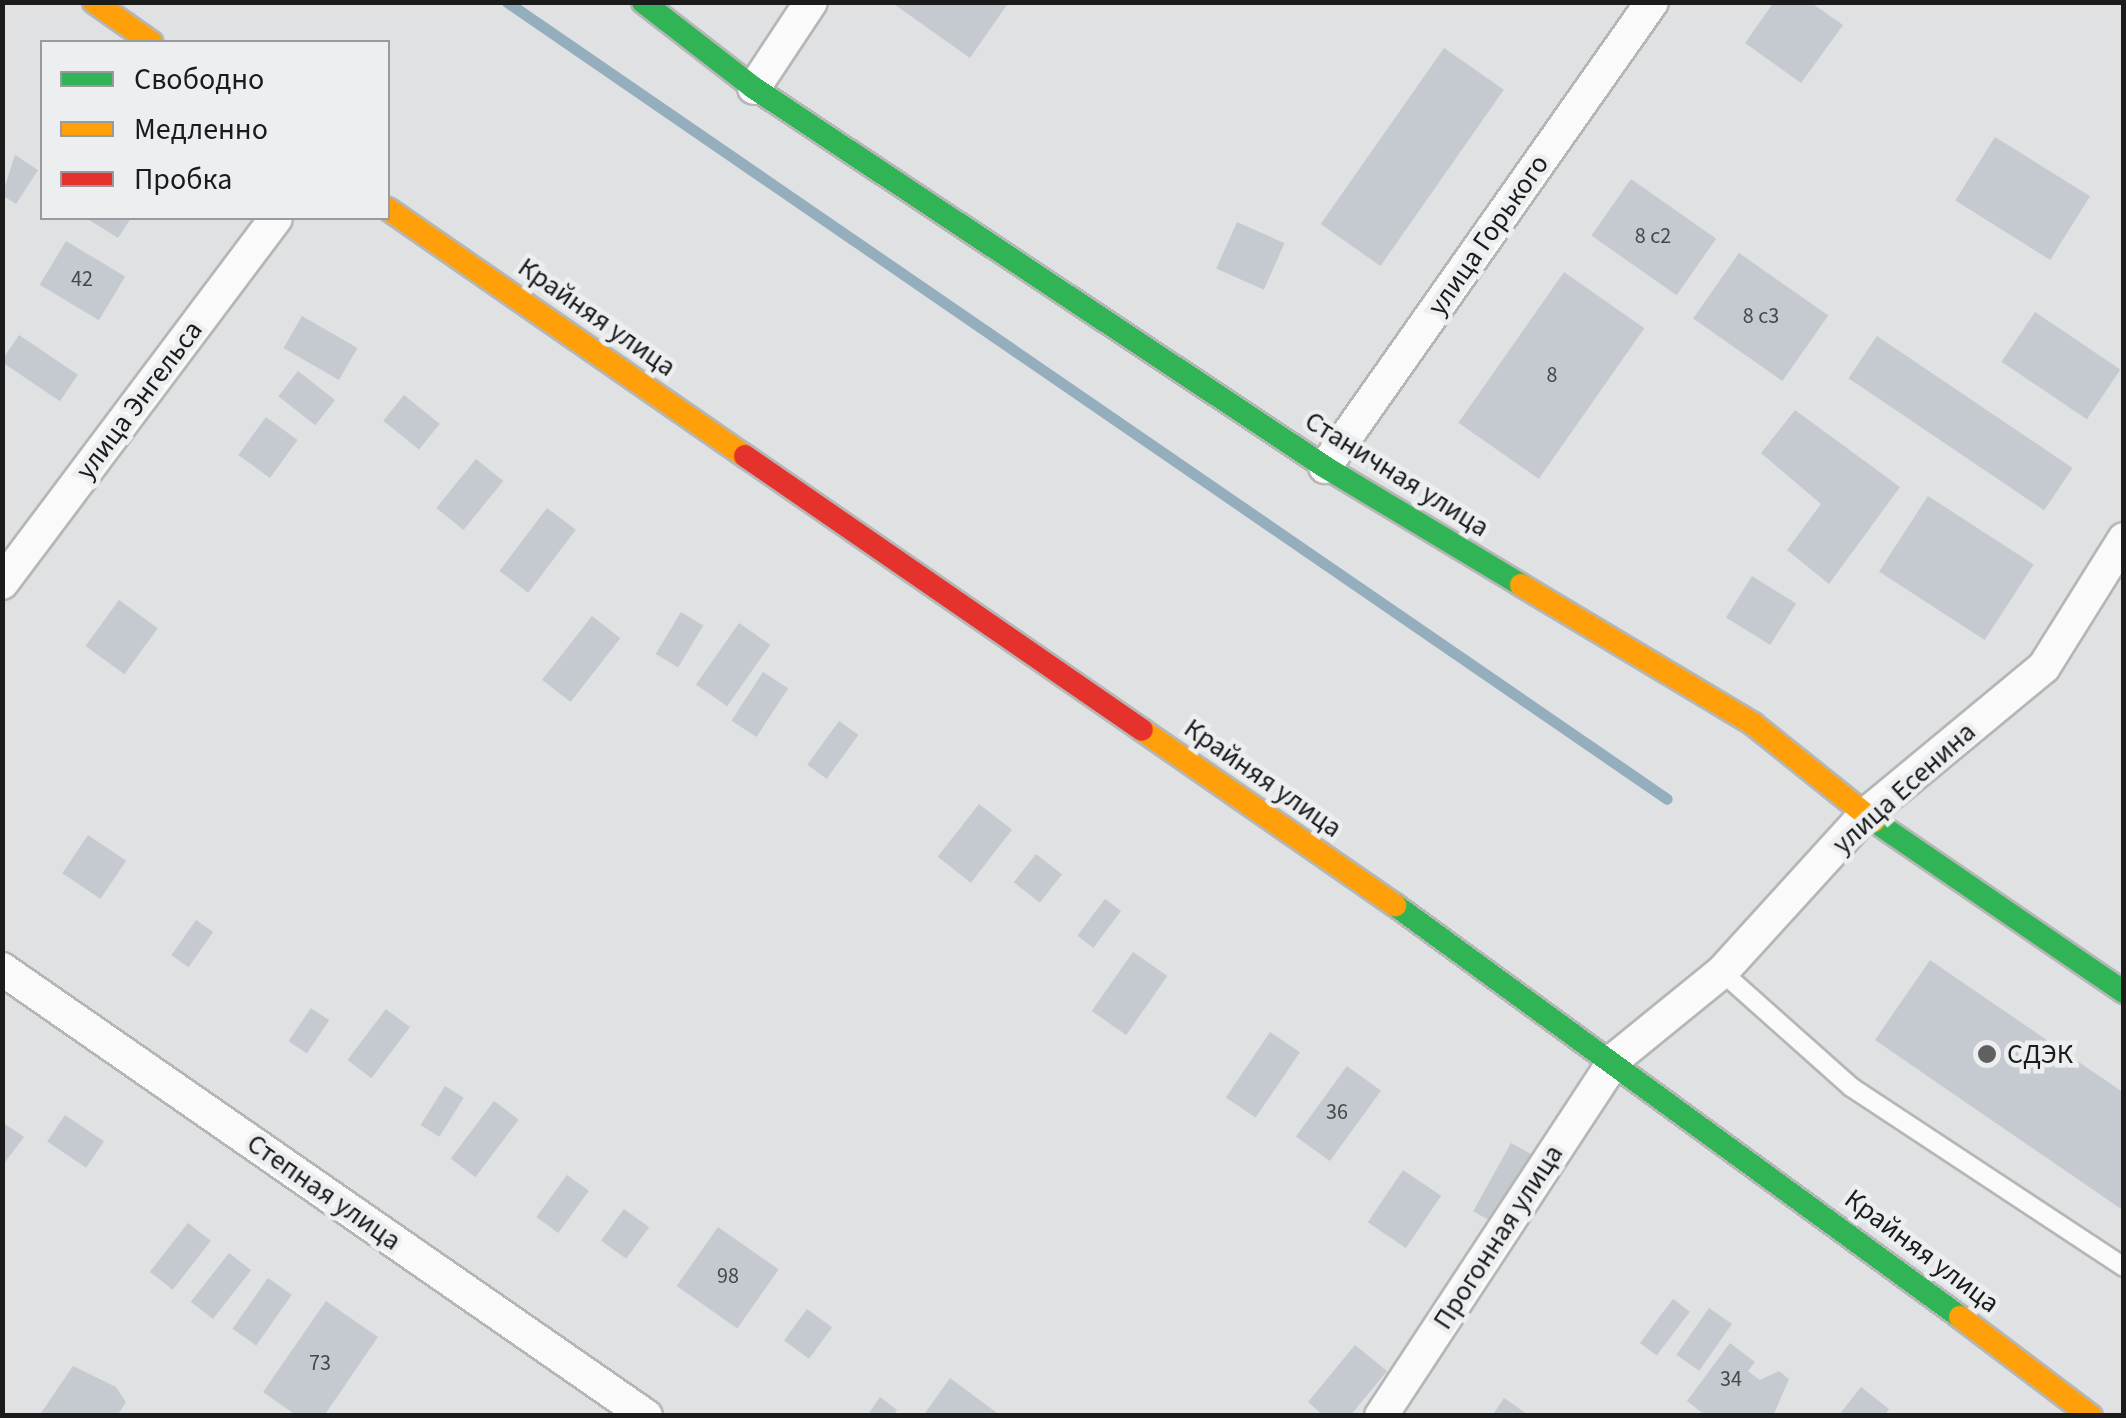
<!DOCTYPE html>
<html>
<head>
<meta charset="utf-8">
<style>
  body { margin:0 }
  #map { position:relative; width:2126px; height:1418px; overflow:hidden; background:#e0e1e2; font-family:"Source Sans 3",sans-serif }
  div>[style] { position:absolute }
  .stream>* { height:11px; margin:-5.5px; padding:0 5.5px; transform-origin:5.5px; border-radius:5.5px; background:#94aebe }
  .building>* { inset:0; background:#c4cad0; transform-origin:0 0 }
  .roads { filter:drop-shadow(2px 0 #b5b6b6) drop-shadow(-2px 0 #b5b6b6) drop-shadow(0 2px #b5b6b6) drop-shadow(0 -2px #b5b6b6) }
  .lane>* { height:18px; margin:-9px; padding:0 9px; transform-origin:9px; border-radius:9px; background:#fafafb }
  .street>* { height:32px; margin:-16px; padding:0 16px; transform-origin:16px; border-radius:16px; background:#fafafb }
  .fast>* { height:22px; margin:-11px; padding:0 11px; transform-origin:11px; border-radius:11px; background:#30b455 }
  .slow>* { height:22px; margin:-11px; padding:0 11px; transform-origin:11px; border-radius:11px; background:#ff9f0a }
  .jam>* { height:22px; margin:-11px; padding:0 11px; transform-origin:11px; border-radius:11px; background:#e5322d }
  .dots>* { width:28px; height:28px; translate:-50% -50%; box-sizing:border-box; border:5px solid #eceef0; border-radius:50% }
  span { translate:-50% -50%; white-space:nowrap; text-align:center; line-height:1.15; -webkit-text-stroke:9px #eceef0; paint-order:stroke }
  .number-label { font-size:22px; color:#46484a }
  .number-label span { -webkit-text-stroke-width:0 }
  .street-label { font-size:28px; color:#1b1b1c }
  .poi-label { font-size:28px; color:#1b1b1c }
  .left { translate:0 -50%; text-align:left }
  .frame { position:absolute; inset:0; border:5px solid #1b1b1c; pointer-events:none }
  .legend { position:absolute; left:40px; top:40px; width:350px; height:180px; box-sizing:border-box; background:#eceef0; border:2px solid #989a9b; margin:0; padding:12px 18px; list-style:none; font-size:30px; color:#1b1b1c }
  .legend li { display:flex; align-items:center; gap:20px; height:50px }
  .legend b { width:50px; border:2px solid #989a9b }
</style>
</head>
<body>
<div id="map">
  <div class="stream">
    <div style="left:507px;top:2px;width:1407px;rotate:34.49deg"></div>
  </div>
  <div class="building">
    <div style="clip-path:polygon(891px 2px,1009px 2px,970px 58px)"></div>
    <div style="clip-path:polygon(1774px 2px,1810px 2px,1843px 25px,1801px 83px,1745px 43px)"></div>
    <div style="left:1444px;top:48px;width:73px;height:215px;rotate:35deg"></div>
    <div style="left:1995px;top:137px;width:112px;height:75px;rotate:32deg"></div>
    <div style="clip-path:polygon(15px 155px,38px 170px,16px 204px,2px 195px)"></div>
    <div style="left:1631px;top:179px;width:104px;height:69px;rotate:35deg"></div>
    <div style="clip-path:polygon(86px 218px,131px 218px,118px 238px)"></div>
    <div style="left:1237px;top:222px;width:52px;height:51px;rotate:24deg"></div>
    <div style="left:66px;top:241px;width:69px;height:51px;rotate:31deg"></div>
    <div style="left:1739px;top:253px;width:109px;height:80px;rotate:35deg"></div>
    <div style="left:1564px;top:272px;width:98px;height:184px;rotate:35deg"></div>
    <div style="left:2035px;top:312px;width:103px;height:60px;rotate:34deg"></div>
    <div style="left:302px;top:316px;width:64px;height:37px;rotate:30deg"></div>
    <div style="left:19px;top:335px;width:71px;height:32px;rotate:34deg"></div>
    <div style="left:1877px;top:336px;width:236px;height:51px;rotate:34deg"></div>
    <div style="left:298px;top:371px;width:47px;height:32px;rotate:38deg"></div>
    <div style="left:404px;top:395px;width:46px;height:33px;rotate:39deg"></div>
    <div style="clip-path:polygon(1795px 410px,1900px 487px,1829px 584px,1787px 550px,1821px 504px,1761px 453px)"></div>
    <div style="left:266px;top:417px;width:39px;height:47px;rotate:36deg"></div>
    <div style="left:476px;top:459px;width:35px;height:63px;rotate:39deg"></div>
    <div style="left:1928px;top:496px;width:126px;height:90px;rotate:33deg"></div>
    <div style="left:547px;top:508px;width:36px;height:79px;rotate:37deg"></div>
    <div style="left:1752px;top:576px;width:52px;height:49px;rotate:32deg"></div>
    <div style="left:119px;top:600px;width:48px;height:57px;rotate:36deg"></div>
    <div style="left:681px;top:612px;width:26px;height:49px;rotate:31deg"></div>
    <div style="left:592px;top:616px;width:36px;height:81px;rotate:38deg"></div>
    <div style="left:739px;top:623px;width:38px;height:75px;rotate:35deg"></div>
    <div style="left:763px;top:672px;width:30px;height:58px;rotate:33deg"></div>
    <div style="left:839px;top:721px;width:24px;height:54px;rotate:36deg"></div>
    <div style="left:979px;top:804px;width:42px;height:67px;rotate:38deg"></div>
    <div style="left:88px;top:835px;width:46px;height:46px;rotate:34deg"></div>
    <div style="left:1036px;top:854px;width:33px;height:36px;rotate:38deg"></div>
    <div style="left:1105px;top:899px;width:20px;height:46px;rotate:37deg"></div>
    <div style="left:196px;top:920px;width:21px;height:43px;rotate:35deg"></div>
    <div style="left:1133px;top:952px;width:42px;height:72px;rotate:35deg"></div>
    <div style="clip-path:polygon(1930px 960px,2124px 1093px,2124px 1211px,1875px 1040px)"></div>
    <div style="left:311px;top:1008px;width:22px;height:40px;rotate:34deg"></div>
    <div style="left:386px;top:1009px;width:30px;height:64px;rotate:37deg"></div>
    <div style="left:1270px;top:1032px;width:36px;height:79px;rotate:34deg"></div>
    <div style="left:1347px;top:1066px;width:42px;height:87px;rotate:36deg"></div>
    <div style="left:445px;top:1086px;width:22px;height:46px;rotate:32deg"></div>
    <div style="left:494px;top:1101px;width:31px;height:72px;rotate:37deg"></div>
    <div style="left:65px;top:1115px;width:47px;height:32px;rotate:34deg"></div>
    <div style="clip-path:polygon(2px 1122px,24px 1137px,2px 1166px)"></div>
    <div style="left:1511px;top:1143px;width:38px;height:78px;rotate:29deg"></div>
    <div style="left:1403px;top:1170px;width:46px;height:63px;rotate:34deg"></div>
    <div style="left:567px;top:1175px;width:27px;height:52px;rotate:36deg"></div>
    <div style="left:624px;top:1209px;width:31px;height:39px;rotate:36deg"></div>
    <div style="left:188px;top:1223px;width:29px;height:62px;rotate:38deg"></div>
    <div style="left:718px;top:1227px;width:74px;height:72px;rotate:35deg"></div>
    <div style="left:229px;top:1253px;width:28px;height:62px;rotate:38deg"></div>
    <div style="left:268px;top:1278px;width:29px;height:62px;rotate:35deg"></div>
    <div style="left:1673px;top:1299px;width:21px;height:55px;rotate:37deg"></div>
    <div style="clip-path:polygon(326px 1301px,378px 1337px,324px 1416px,297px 1416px,263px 1392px)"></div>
    <div style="left:1709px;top:1308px;width:28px;height:57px;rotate:35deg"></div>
    <div style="left:807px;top:1309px;width:31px;height:39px;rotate:36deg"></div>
    <div style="clip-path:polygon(1730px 1343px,1755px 1362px,1748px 1371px,1760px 1380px,1779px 1371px,1789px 1379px,1773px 1416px,1706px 1416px,1687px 1401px)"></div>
    <div style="clip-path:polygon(1355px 1345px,1387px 1371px,1350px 1416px,1324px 1416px,1308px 1402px)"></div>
    <div style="clip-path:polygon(73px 1366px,116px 1387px,126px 1402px,117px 1416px,39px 1416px)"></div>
    <div style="clip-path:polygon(950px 1378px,1001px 1416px,923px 1416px)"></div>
    <div style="clip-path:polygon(1861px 1387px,1889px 1409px,1884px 1416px,1838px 1416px)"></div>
    <div style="clip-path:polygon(880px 1397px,897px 1410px,894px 1416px,867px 1416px)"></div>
    <div style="clip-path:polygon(1504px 1398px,1530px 1416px,1492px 1416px)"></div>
  </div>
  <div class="roads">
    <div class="lane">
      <div style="left:1722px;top:972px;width:173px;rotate:41.7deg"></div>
      <div style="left:1851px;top:1087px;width:327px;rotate:33.4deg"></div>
    </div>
    <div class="street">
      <div style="left:754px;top:88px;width:103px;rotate:-56.5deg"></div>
      <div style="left:1325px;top:467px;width:568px;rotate:-54.88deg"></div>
      <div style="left:2px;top:583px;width:456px;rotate:-53.1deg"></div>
      <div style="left:2px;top:969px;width:784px;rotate:34.76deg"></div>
      <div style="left:1381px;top:1416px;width:428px;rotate:-56.7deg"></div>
      <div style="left:1616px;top:1058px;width:136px;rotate:-39.1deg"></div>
      <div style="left:1722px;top:972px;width:212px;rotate:-47.7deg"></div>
      <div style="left:1865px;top:815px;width:232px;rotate:-39.6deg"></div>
      <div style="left:2044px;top:667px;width:151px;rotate:-58deg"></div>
    </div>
    <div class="fast">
      <div style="left:643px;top:2px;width:140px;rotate:37.8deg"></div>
      <div style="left:754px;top:88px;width:685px;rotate:33.57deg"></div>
      <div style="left:1325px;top:467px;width:229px;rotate:31deg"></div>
      <div style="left:1874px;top:821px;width:303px;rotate:34.4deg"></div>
      <div style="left:1395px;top:905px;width:699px;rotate:36.1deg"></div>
    </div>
    <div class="slow">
      <div style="left:94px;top:2px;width:70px;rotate:35.1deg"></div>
      <div style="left:388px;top:209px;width:434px;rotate:34.7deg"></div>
      <div style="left:1521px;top:585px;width:270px;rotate:30.9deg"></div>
      <div style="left:1753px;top:724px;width:155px;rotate:38.7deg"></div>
      <div style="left:1142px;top:730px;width:308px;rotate:34.7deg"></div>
      <div style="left:1960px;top:1317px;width:164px;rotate:37.1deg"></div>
    </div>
    <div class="jam">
      <div style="left:745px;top:456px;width:482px;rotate:34.6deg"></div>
    </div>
  </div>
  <div class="dots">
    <div style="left:1987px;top:1054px;background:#606061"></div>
  </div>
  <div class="number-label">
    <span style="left:1653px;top:237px">8 с2</span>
    <span style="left:82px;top:280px">42</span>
    <span style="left:1761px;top:317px">8 с3</span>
    <span style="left:1552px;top:376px">8</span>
    <span style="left:1337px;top:1113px">36</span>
    <span style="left:728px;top:1277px">98</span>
    <span style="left:320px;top:1364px">73</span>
    <span style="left:1731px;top:1380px">34</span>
  </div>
  <div class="street-label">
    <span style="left:1488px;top:235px;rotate:-55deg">улица Горького</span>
    <span style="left:597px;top:317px;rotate:35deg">Крайняя улица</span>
    <span style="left:139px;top:400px;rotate:-53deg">улица Энгельса</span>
    <span style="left:1397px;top:474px;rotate:32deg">Станичная улица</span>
    <span style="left:1263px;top:778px;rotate:35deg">Крайняя улица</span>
    <span style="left:1904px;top:788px;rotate:-42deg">улица Есенина</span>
    <span style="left:324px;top:1192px;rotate:35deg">Степная улица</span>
    <span style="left:1498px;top:1237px;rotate:-57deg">Прогонная улица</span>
    <span style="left:1922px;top:1251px;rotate:37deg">Крайняя улица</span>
  </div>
  <div class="poi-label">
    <span class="left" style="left:2007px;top:1054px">СДЭК</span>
  </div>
  <div class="frame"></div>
  <ul class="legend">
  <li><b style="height:12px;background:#30b455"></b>Свободно</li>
  <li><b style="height:12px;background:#ff9f0a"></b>Медленно</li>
  <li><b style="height:12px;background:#e5322d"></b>Пробка</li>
  </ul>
</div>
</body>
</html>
